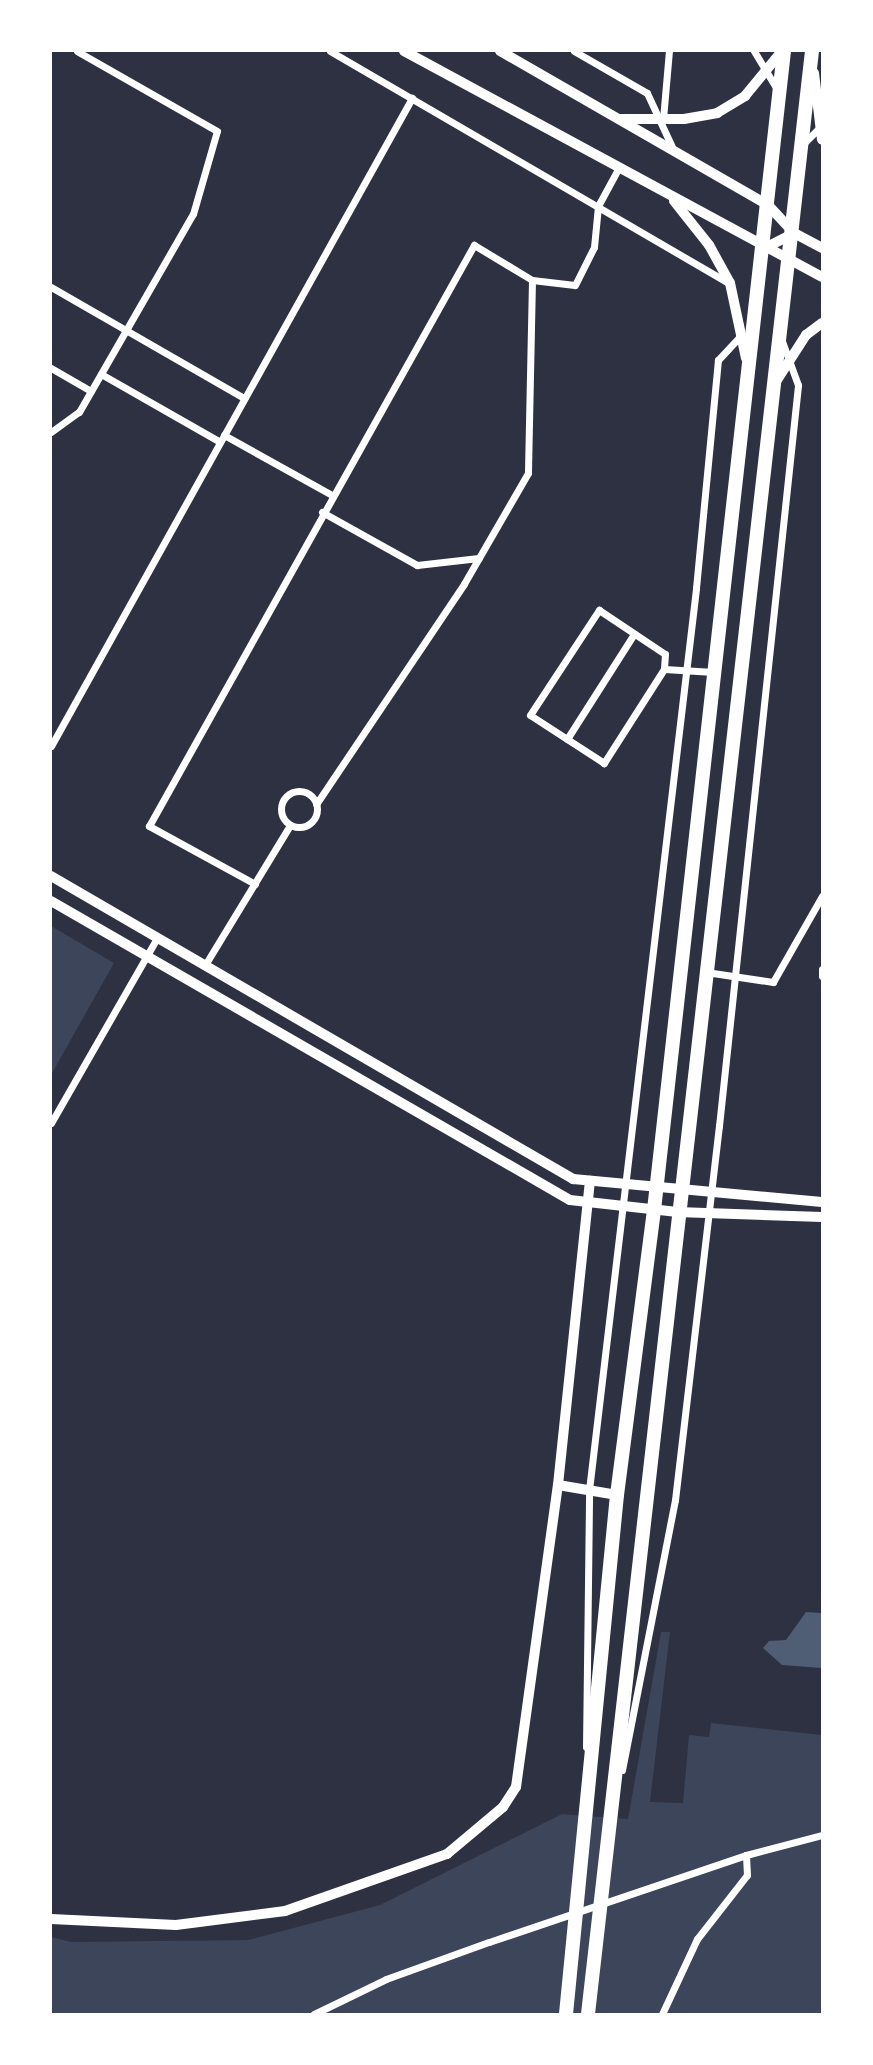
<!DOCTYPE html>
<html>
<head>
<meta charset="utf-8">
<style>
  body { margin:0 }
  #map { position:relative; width:873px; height:2065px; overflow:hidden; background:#2d3142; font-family:Raleway,sans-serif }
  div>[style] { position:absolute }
  .green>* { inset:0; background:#3c4559 }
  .water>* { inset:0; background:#4f5d75 }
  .minor>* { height:7px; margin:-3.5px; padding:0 3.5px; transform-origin:3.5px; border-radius:3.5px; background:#fff }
  .minor>.ring { margin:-3.5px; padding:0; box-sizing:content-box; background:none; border:7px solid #fff; border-radius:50% }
  .tertiary>* { height:10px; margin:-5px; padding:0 5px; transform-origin:5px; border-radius:5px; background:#fff }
  .secondary>* { height:10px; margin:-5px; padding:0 5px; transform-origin:5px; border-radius:5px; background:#fff }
  .trunk>* { height:14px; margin:-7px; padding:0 7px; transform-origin:7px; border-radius:7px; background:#fff }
  span { translate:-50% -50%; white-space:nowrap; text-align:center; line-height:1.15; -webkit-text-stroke:6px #fff; paint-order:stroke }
  .frame { position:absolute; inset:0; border:52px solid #fff; pointer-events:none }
</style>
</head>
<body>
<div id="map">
  <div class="green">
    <div style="clip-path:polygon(51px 926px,114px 963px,51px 1075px)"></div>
    <div style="clip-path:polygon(661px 1632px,670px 1632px,650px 1802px,683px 1803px,689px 1735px,709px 1737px,711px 1723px,822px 1735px,822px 2014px,51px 2014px,51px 1937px,71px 1942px,248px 1940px,380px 1905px,562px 1814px,628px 1819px)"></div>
  </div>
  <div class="water">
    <div style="clip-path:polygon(806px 1612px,822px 1613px,822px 1668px,782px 1665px,763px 1648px,769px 1641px,786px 1640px)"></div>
  </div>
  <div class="minor">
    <div style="left:330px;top:51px;width:462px;rotate:30.2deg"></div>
    <div style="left:574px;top:51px;width:84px;rotate:29.9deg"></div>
    <div style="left:647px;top:93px;width:62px;rotate:65.1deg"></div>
    <div style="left:754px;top:51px;width:47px;rotate:59deg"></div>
    <div style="left:663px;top:119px;width:68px;rotate:-85deg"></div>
    <div style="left:803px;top:144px;width:27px;rotate:-45deg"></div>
    <div style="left:532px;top:280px;width:43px;rotate:6.6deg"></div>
    <div style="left:575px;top:285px;width:42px;rotate:-63.4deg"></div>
    <div style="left:594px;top:247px;width:41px;rotate:-84.4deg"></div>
    <div style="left:598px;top:206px;width:42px;rotate:-61.6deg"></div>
    <div style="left:51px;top:287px;width:223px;rotate:29.9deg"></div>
    <div style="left:51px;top:368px;width:46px;rotate:29.9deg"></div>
    <div style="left:101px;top:374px;width:137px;rotate:29.7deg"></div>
    <div style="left:51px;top:432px;width:34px;rotate:-36deg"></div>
    <div style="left:79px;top:412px;width:228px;rotate:-60.1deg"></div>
    <div style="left:193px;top:214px;width:86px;rotate:-73.9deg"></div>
    <div style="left:217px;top:131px;width:161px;rotate:-150.3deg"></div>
    <div style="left:224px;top:435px;width:124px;rotate:29.1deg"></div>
    <div style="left:322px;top:512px;width:109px;rotate:29.2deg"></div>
    <div style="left:417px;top:565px;width:62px;rotate:-6.4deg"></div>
    <div style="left:664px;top:669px;width:112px;rotate:122.6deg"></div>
    <div style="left:604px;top:763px;width:88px;rotate:-147deg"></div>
    <div style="left:530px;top:715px;width:126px;rotate:-56.7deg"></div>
    <div style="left:599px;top:610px;width:79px;rotate:33.7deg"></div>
    <div style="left:665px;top:654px;width:15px;rotate:94deg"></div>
    <div style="left:664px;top:669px;width:50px;rotate:3.4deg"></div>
    <div style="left:567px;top:739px;width:125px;rotate:-57.5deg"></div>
    <div style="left:51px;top:746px;width:742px;rotate:-60.88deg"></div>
    <div class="ring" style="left:281px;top:791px;width:29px;height:29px"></div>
    <div style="left:255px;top:884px;width:121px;rotate:-151.3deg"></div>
    <div style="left:149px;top:826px;width:666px;rotate:-60.78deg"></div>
    <div style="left:474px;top:245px;width:68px;rotate:31.1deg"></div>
    <div style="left:532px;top:280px;width:193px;rotate:91.2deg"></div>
    <div style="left:528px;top:473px;width:128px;rotate:120deg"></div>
    <div style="left:464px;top:584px;width:265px;rotate:123.9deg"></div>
    <div style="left:205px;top:965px;width:164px;rotate:-58.7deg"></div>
    <div style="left:822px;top:969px;width:7px;rotate:90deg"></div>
    <div style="left:706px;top:972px;width:68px;rotate:8.5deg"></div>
    <div style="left:773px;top:982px;width:99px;rotate:-60.3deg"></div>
    <div style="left:51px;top:1123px;width:213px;rotate:-60.2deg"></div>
    <div style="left:586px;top:1747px;width:257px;rotate:-89.3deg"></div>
    <div style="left:589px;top:1490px;width:908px;rotate:-83.23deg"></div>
    <div style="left:696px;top:588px;width:229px;rotate:-84.5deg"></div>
    <div style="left:718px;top:360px;width:35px;rotate:-47deg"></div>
    <div style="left:622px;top:1770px;width:275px;rotate:-78.9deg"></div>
    <div style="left:675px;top:1500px;width:377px;rotate:-83.3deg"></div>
    <div style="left:719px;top:1126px;width:745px;rotate:-83.91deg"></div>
    <div style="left:798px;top:385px;width:47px;rotate:-110deg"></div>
    <div style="left:314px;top:2014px;width:80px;rotate:-25.9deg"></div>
    <div style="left:386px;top:1979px;width:109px;rotate:-19.8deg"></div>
    <div style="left:489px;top:1942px;width:271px;rotate:-18.7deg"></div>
    <div style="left:746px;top:1855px;width:79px;rotate:-14.7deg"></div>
    <div style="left:662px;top:2014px;width:83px;rotate:-65deg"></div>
    <div style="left:697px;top:1939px;width:81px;rotate:-52deg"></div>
    <div style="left:747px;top:1875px;width:20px;rotate:-93deg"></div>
  </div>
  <div class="tertiary">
    <div style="left:51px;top:876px;width:604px;rotate:30.13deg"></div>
    <div style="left:573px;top:1179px;width:250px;rotate:5.3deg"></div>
    <div style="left:51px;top:901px;width:599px;rotate:29.95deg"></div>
    <div style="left:570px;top:1200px;width:108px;rotate:6.4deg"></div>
    <div style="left:677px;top:1212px;width:145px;rotate:2deg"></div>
    <div style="left:558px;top:1485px;width:60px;rotate:9.6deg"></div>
    <div style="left:51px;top:1919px;width:125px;rotate:2.7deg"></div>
    <div style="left:176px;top:1925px;width:110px;rotate:-7.3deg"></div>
    <div style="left:285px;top:1911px;width:172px;rotate:-19.4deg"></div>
    <div style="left:447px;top:1854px;width:73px;rotate:-40deg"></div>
    <div style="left:503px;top:1807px;width:24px;rotate:-57deg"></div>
    <div style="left:516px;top:1787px;width:305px;rotate:-82.1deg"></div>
    <div style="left:558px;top:1485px;width:306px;rotate:-84deg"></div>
  </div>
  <div class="secondary">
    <div style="left:404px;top:51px;width:475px;rotate:28.4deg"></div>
    <div style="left:500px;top:51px;width:309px;rotate:29.9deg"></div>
    <div style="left:768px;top:205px;width:38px;rotate:47deg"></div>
    <div style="left:794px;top:233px;width:32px;rotate:28deg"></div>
    <div style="left:814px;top:73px;width:67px;rotate:83.2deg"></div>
    <div style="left:620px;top:119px;width:64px"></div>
    <div style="left:684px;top:119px;width:34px;rotate:-10deg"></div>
    <div style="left:717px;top:113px;width:33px;rotate:-31deg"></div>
    <div style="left:745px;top:96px;width:58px;rotate:-50.6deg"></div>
    <div style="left:674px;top:201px;width:56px;rotate:51.5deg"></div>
    <div style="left:709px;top:245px;width:43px;rotate:61.1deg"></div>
    <div style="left:730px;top:283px;width:77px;rotate:78deg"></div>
    <div style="left:765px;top:248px;width:33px;rotate:-27deg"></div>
    <div style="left:777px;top:380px;width:54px;rotate:-57.2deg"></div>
    <div style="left:806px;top:335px;width:20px;rotate:-37deg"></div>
  </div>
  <div class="trunk">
    <div style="left:566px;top:2014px;width:521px;rotate:-84.39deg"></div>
    <div style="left:617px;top:1495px;width:287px;rotate:-82.6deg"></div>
    <div style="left:654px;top:1210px;width:1166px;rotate:-83.6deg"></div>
    <div style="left:588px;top:2014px;width:1976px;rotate:-83.49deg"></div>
  </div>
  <div class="frame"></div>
</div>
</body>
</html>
